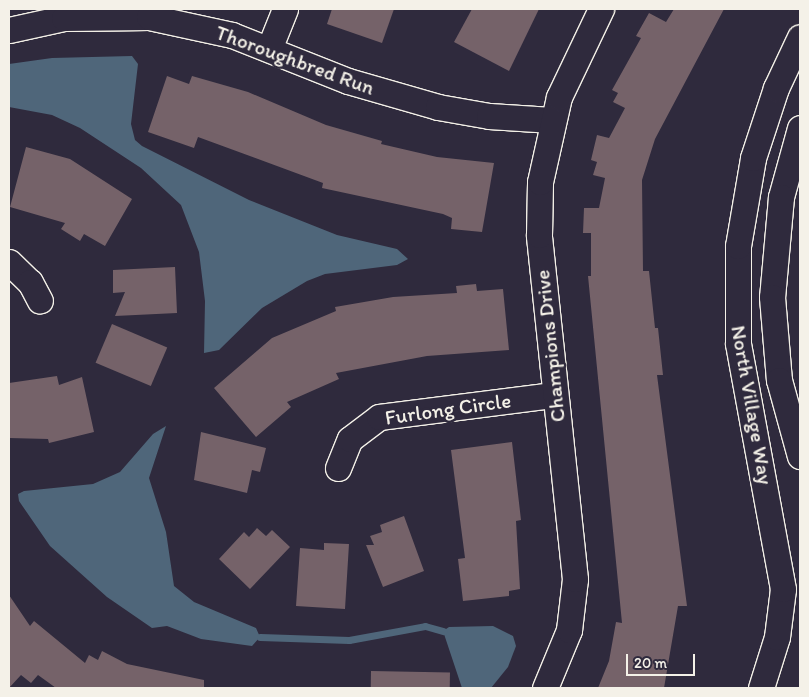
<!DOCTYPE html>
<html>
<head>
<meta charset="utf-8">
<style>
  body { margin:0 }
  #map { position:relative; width:809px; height:697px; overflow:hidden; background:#2f2a3d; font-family:Itim,sans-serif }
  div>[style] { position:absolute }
  .water>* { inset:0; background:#4f667a }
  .stream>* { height:7px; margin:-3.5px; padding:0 3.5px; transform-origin:3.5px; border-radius:3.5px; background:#4f667a }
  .building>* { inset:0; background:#756269; transform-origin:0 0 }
  .roads { filter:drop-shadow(1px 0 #f4f1e8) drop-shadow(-1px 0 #f4f1e8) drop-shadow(0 1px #f4f1e8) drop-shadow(0 -1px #f4f1e8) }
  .street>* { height:25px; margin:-12.5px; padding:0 12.5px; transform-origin:12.5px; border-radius:12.5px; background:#2f2a3d }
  span { translate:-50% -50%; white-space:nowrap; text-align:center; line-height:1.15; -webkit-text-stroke:5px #2f2a3d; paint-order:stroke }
  .street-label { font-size:21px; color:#f4f1e8 }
  .frame { position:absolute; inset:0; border:10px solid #f4f1e8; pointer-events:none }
  .scale { position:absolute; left:626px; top:654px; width:69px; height:22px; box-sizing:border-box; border:2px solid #f4f1e8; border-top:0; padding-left:6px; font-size:15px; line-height:18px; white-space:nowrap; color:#f4f1e8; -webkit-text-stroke:4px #2f2a3d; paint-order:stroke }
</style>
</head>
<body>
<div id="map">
  <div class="water">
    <div style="clip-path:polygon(132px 56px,138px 64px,131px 124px,135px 140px,142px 146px,249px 200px,337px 235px,397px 249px,408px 259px,397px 265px,325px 274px,307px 281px,262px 308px,219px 350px,204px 353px,205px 301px,199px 252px,181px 205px,141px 168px,80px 128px,52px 115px,9px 107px,9px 64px,52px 58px)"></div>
    <div style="clip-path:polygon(166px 426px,149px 478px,166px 532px,174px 586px,194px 602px,256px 628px,260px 637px,252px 646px,201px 639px,167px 626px,152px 628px,107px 597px,50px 546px,19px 501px,18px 494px,24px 491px,93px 484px,120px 472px,153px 434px)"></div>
    <div style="clip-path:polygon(493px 626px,513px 636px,516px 646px,508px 667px,491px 688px,462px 688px,443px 631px,449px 627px)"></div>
  </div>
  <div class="stream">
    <div style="left:260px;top:637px;width:89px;rotate:1.9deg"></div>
    <div style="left:349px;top:640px;width:77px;rotate:-10.4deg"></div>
    <div style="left:425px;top:626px;width:19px;rotate:16deg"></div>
  </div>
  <div class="building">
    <div style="clip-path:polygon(332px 9px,394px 9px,382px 43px,327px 24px)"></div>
    <div style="clip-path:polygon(472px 9px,539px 9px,509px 71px,454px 42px)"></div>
    <div style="clip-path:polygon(674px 9px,724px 9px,655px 139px,642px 180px,643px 271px,649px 271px,655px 328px,658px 328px,663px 375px,657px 375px,687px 606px,678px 606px,664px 688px,598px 688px,609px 661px,616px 622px,622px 623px,588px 276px,591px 276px,591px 233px,583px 233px,584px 208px,599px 208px,605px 178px,593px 175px,597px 162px,591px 160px,597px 135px,609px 138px,625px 108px,613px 102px,618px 93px,612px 90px,641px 38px,636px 36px,649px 13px,666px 22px)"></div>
    <div style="clip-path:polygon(167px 76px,189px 84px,192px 76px,248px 92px,326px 125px,382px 141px,381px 144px,437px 157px,494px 163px,482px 232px,451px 229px,452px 218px,443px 214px,322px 188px,323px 183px,198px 137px,194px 148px,148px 132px)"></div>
    <div style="clip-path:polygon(26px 147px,70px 159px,132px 199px,105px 246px,84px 234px,80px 241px,61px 229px,65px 223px,10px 207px)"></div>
    <div style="clip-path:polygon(175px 267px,177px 313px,115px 316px,125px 292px,113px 293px,113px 270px)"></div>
    <div style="clip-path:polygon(476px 284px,477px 291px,503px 289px,509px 350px,427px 356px,336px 373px,339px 379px,287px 402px,291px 407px,256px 437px,214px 388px,272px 338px,336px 311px,335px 307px,393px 297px,457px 293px,456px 286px)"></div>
    <div style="left:112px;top:324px;width:60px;height:42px;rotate:23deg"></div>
    <div style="clip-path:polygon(57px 376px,59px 385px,82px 377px,94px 432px,49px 443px,48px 439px,9px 438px,9px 383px)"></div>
    <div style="clip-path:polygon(201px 432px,266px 448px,260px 472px,252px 470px,247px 493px,194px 480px)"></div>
    <div style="clip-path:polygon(512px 442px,521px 520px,516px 521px,520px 589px,509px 591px,509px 596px,463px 601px,458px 559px,465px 558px,451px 450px)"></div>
    <div style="clip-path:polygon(404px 516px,424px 571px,383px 587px,366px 545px,374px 545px,370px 536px,382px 532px,380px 525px)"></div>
    <div style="clip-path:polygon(257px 528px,266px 536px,272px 530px,290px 547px,250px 589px,219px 559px,244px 532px,249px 537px)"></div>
    <div style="clip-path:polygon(324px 543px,349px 544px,345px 609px,296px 606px,300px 548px,324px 550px)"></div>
    <div style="clip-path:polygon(9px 595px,30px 626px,34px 621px,85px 663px,89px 655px,98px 660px,102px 651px,127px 664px,204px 680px,204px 688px,56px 688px,38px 675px,31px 683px,21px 675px,9px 688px)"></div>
    <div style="left:371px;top:671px;width:79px;height:17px;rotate:1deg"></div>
  </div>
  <div class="roads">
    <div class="street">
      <div style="left:9px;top:30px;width:56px;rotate:-12.3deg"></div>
      <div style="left:64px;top:18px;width:85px;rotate:-0.7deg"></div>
      <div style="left:149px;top:17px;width:85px;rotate:12.2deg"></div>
      <div style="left:232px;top:35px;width:125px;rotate:21.6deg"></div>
      <div style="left:348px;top:81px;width:94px;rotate:16.1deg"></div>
      <div style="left:438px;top:107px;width:52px;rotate:10deg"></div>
      <div style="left:489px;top:116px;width:63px;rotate:3.6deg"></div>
      <div style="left:269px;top:49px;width:43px;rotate:-68.2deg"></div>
      <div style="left:800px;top:128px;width:72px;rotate:105.4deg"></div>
      <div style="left:781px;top:197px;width:100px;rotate:95.1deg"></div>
      <div style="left:772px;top:297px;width:83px;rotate:85.2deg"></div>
      <div style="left:779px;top:380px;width:79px;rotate:74.6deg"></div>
      <div style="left:9px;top:262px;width:29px;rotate:44deg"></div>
      <div style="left:30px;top:282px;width:21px;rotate:62deg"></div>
      <div style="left:338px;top:468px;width:31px;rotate:-68deg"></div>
      <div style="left:350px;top:439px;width:36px;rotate:-37deg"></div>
      <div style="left:379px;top:417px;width:176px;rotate:-7.2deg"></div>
      <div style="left:545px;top:688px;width:63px;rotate:-67.5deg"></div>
      <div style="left:569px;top:630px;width:51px;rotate:-83.3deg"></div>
      <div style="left:575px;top:579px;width:346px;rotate:-96deg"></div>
      <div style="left:539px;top:235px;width:53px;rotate:-88.9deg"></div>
      <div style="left:540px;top:182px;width:87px;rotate:-77.4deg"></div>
      <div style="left:559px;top:97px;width:98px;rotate:-64.5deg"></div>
      <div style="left:761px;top:688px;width:53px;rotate:-72.6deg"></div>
      <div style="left:777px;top:637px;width:48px;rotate:-82.9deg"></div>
      <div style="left:783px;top:589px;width:250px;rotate:-100.4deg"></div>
      <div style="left:738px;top:343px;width:97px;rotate:-90deg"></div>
      <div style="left:738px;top:246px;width:89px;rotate:-80.3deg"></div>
      <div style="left:753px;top:158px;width:74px;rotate:-71.8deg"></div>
      <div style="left:776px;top:88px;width:56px;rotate:-64.8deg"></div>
    </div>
  </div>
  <div class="street-label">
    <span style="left:295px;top:60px;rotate:20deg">Thoroughbred Run</span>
    <span style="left:550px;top:346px;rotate:-96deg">Champions Drive</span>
    <span style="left:752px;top:405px;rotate:80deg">North Village Way</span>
    <span style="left:448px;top:409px;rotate:-8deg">Furlong Circle</span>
  </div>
  <div class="frame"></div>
  <div class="scale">20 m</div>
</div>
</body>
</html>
